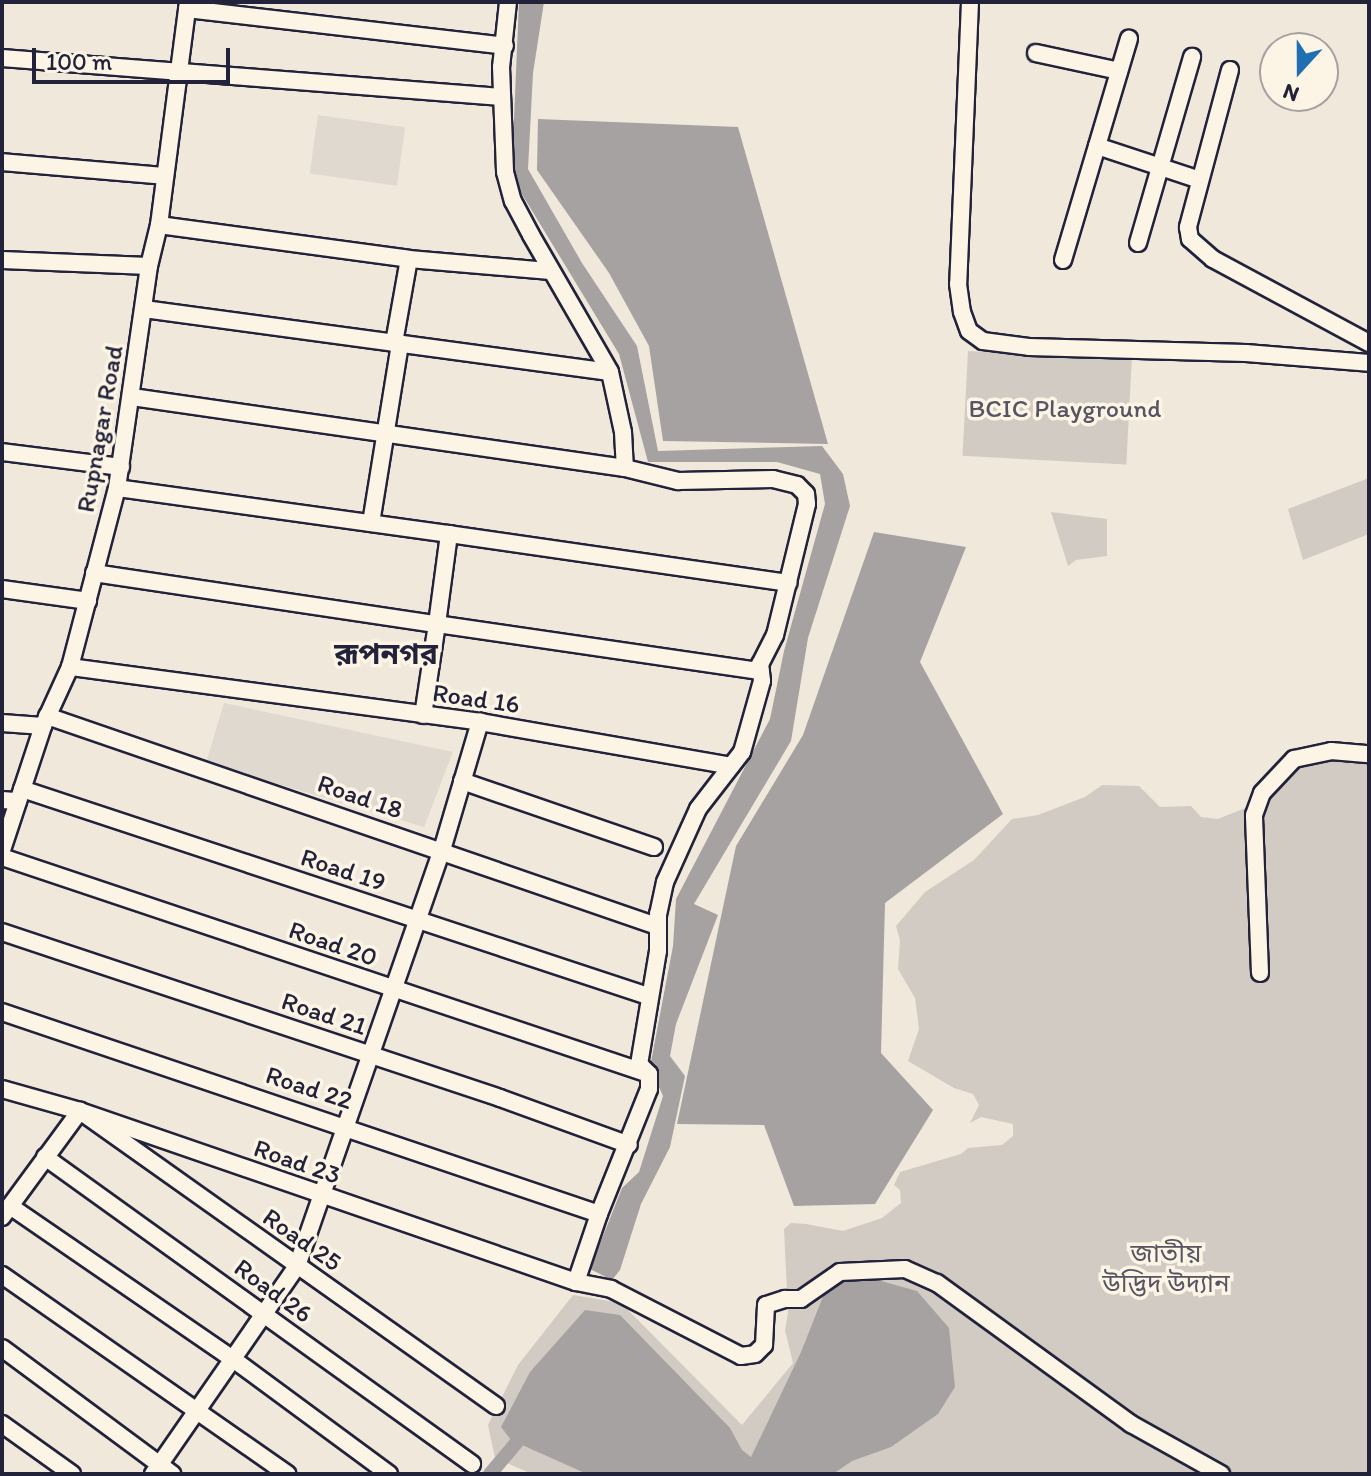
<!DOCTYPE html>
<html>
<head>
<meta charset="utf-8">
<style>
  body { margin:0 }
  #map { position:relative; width:1371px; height:1476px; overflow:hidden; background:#efe8db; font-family:Itim,"Noto Sans Bengali",sans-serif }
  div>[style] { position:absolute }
  .built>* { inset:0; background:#e0d9cf; transform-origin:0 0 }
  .green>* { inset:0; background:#d1cbc3; transform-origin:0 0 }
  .water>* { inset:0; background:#a6a2a2 }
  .canal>* { height:14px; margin:-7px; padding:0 7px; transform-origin:7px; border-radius:7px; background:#a6a2a2 }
  .roads { filter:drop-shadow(2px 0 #22223b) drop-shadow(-2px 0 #22223b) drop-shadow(0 2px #22223b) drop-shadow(0 -2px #22223b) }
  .minor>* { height:16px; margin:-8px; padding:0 8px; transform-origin:8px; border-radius:8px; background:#fcf5e5 }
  span { translate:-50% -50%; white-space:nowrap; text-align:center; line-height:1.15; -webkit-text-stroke:7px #fcf5e5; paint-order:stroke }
  .park-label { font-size:26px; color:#575564 }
  .street-label { font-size:26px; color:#22223b }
  .quarter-label { font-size:30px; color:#22223b; font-weight:700 }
  .frame { position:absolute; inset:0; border:4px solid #22223b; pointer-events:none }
  .north { position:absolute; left:1259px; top:32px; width:80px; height:80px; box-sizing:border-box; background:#fcf5e5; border:2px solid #a5a1a1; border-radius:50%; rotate:201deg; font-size:22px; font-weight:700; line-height:32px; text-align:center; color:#22223b }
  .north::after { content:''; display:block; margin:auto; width:28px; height:36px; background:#1f6fb2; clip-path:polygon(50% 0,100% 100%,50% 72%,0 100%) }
  .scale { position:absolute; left:32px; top:48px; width:198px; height:36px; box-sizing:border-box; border:4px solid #22223b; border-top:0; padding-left:10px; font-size:24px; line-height:28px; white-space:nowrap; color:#22223b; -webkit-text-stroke:6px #fcf5e5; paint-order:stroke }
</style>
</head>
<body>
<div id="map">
  <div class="built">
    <div style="left:318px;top:115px;width:88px;height:59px;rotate:8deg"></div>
    <div style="clip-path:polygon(224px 703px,453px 752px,424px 827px,206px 763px)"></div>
  </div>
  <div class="green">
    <div style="left:968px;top:351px;width:164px;height:105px;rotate:3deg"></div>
    <div style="clip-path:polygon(1369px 478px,1369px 534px,1303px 560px,1288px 509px)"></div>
    <div style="clip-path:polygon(1051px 512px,1107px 519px,1107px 556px,1076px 560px,1068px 566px)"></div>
    <div style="clip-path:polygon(1312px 758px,1369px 760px,1369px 1474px,532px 1474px,495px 1458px,488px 1425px,518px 1365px,573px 1295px,621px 1303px,742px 1425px,793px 1363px,785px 1330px,788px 1313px,784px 1229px,791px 1223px,806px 1224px,843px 1231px,882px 1218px,901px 1203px,900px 1190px,894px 1185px,900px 1172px,961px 1154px,968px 1148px,1002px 1145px,1013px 1136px,1013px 1124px,981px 1117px,970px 1123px,979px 1105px,973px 1094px,954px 1088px,908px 1061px,919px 1029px,915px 998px,898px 969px,900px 940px,896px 926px,925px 892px,974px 860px,1012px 819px,1038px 815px,1085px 797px,1102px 785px,1139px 786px,1160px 807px,1191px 806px,1201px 817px,1218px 819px,1265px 800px,1282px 774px)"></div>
  </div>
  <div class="water">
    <div style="clip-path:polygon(519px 2px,544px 2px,533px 73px,528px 169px,582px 263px,637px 346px,658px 451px,822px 446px,843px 474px,850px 506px,808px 638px,791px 741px,694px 904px,718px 915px,676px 1024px,670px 1056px,685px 1076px,670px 1147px,641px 1204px,620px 1270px,612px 1280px,590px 1269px,622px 1188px,639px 1172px,663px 1096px,650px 1067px,673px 946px,676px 899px,770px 719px,784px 651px,825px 504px,820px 474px,777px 462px,648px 462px,619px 354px,517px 186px,512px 165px)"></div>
    <div style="clip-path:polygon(538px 119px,738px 127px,828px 444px,663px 441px,649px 346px,609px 273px,537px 170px)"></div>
    <div style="clip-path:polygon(874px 532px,966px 547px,920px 662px,1003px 814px,885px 903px,881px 1053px,933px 1110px,875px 1204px,794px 1206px,764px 1125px,677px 1124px,736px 846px,803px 735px)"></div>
    <div style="clip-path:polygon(848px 1279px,881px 1281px,917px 1291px,949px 1328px,955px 1387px,938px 1414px,891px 1447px,852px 1461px,833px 1474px,587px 1474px,511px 1440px,501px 1427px,530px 1372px,585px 1310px,620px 1315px,730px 1428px,742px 1450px,751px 1457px,801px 1352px,826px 1289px)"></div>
  </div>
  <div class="canal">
    <div style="left:490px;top:1474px;width:57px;rotate:-49.9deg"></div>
  </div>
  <div class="roads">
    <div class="minor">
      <div style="left:508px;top:2px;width:65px;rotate:96.1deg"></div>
      <div style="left:501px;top:67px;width:105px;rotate:87.8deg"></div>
      <div style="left:505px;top:172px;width:30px;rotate:75deg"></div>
      <div style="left:513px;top:201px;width:38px;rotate:62deg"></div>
      <div style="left:531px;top:235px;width:158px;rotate:60deg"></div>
      <div style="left:610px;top:372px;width:61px;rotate:77.8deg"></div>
      <div style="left:623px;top:432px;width:36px;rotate:87deg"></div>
      <div style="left:625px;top:468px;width:55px;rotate:13.8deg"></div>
      <div style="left:678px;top:481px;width:95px;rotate:-1.2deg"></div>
      <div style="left:773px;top:479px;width:25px;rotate:14deg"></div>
      <div style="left:797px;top:485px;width:13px;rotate:45deg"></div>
      <div style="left:806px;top:494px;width:10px;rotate:84deg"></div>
      <div style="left:807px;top:504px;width:135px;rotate:103.7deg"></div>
      <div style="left:775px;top:635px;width:33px;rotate:117deg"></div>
      <div style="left:760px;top:664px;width:17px;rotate:83deg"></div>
      <div style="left:762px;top:681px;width:74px;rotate:105.7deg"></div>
      <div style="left:742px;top:752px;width:72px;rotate:127.7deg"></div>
      <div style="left:698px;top:809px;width:80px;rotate:114.3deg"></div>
      <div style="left:665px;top:882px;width:33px;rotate:102deg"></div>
      <div style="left:658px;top:914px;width:37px;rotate:90deg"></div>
      <div style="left:658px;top:951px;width:115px;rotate:99.5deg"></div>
      <div style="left:639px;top:1064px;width:14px;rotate:45deg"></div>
      <div style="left:649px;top:1074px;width:15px;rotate:90deg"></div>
      <div style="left:649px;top:1089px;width:135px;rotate:111.8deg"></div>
      <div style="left:599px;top:1214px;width:72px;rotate:108.7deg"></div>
      <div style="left:970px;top:2px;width:282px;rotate:92.4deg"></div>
      <div style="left:958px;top:284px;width:28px;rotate:82deg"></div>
      <div style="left:962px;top:312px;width:20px;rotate:70deg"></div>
      <div style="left:969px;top:331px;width:17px;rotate:36deg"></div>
      <div style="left:983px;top:341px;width:46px;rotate:7.4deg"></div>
      <div style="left:1029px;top:347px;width:217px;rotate:1.6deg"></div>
      <div style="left:1246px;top:353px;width:123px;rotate:4.6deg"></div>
      <div style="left:187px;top:9px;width:320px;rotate:6.6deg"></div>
      <div style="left:1036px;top:53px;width:85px;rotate:12.2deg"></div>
      <div style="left:2px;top:58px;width:501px;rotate:4.47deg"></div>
      <div style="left:1230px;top:70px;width:163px;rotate:105deg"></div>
      <div style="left:1188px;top:227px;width:12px;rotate:81deg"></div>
      <div style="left:1190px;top:239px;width:30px;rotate:41deg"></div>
      <div style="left:1213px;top:259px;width:177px;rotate:28.3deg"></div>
      <div style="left:1097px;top:146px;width:108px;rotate:18.3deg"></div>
      <div style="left:2px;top:162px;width:163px;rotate:4.9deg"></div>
      <div style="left:159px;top:225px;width:252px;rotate:7.7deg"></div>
      <div style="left:409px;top:259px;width:142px;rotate:4.9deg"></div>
      <div style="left:1138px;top:243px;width:194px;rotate:-73.8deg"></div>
      <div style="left:2px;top:260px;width:147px;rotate:2.3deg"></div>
      <div style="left:1063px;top:260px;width:231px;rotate:-73.4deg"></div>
      <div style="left:144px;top:309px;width:470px;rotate:7.7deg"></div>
      <div style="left:394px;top:343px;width:85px;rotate:-79.9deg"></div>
      <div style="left:132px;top:397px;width:498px;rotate:8.2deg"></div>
      <div style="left:2px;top:452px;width:120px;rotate:7.2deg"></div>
      <div style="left:117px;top:488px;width:335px;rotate:7.9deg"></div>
      <div style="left:449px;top:534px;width:91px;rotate:97.6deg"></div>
      <div style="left:437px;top:624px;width:327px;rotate:8.3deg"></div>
      <div style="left:371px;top:523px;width:181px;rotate:-80.8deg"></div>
      <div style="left:449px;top:534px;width:343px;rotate:8.2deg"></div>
      <div style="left:94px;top:573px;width:347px;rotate:8.5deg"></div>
      <div style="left:437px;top:624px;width:92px;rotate:98.7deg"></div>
      <div style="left:2px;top:589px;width:87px;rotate:7.9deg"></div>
      <div style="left:70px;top:667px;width:414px;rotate:7.6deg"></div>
      <div style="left:480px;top:722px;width:255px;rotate:9.9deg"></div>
      <div style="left:47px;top:716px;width:645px;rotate:19deg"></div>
      <div style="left:2px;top:723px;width:41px;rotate:4.2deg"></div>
      <div style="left:462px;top:781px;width:203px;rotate:19deg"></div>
      <div style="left:22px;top:789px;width:659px;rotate:18.3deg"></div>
      <div style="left:2px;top:800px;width:16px;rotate:4deg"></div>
      <div style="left:2px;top:850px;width:131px;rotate:-71.7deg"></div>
      <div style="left:43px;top:726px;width:65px;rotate:-65.4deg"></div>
      <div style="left:70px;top:667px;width:185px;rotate:-75.3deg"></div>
      <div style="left:117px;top:488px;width:224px;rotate:-81.8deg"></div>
      <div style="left:149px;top:266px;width:42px;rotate:-76.3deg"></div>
      <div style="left:159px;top:225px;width:225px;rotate:-82.6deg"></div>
      <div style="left:2px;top:857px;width:682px;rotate:18.54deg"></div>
      <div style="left:2px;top:932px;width:525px;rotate:18.43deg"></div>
      <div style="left:500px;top:1098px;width:137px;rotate:20deg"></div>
      <div style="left:1260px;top:973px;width:158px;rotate:-92.2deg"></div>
      <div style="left:1254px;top:815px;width:23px;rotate:-70deg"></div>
      <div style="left:1262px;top:793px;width:47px;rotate:-46.7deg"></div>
      <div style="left:1294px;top:759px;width:38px;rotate:-12deg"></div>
      <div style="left:1331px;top:751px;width:38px;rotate:5deg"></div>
      <div style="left:2px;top:1012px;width:630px;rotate:18.69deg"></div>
      <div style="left:2px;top:1089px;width:81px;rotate:15.8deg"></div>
      <div style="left:80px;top:1111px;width:525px;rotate:19.02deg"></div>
      <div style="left:576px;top:1282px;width:36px;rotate:11deg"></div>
      <div style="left:611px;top:1289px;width:146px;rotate:27.3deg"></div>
      <div style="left:741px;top:1356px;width:14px;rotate:-8deg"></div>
      <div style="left:755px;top:1354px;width:13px;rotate:-45deg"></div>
      <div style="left:764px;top:1345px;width:40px;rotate:-87.1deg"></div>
      <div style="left:766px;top:1305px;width:20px;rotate:-18deg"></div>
      <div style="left:785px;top:1299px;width:16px"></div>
      <div style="left:801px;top:1299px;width:47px;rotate:-34.7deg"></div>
      <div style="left:840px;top:1272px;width:65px;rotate:-2.6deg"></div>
      <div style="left:905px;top:1269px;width:35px;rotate:24deg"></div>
      <div style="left:937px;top:1283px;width:240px;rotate:36deg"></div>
      <div style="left:1131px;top:1424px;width:103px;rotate:29.1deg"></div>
      <div style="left:45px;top:1157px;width:526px;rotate:35.71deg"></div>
      <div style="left:10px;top:1206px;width:270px;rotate:34.5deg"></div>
      <div style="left:233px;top:1359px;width:194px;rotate:36.4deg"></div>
      <div style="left:2px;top:1217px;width:132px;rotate:-53.7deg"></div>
      <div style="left:80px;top:1111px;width:510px;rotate:35.34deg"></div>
      <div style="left:2px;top:1275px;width:348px;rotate:34.9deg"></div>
      <div style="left:2px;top:1348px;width:212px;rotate:36.5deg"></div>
      <div style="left:2px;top:1424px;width:86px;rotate:35.5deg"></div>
      <div style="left:153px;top:1474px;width:253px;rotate:-55.3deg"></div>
      <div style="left:297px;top:1266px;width:441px;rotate:-70.8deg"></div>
      <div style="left:442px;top:850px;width:134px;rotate:-73.5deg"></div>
    </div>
  </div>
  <div class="park-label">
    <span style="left:1065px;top:409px">BCIC Playground</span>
    <span style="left:1166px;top:1269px">জাতীয়<br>উদ্ভিদ উদ্যান</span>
  </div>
  <div class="street-label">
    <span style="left:100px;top:429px;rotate:-80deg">Rupnagar Road</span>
    <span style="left:476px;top:699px;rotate:8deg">Road 16</span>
    <span style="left:360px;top:797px;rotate:19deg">Road 18</span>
    <span style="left:343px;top:870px;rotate:18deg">Road 19</span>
    <span style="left:333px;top:944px;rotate:19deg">Road 20</span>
    <span style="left:324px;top:1014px;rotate:18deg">Road 21</span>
    <span style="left:309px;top:1088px;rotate:18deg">Road 22</span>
    <span style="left:297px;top:1162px;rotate:19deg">Road 23</span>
    <span style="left:302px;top:1240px;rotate:35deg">Road 25</span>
    <span style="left:273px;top:1291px;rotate:36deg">Road 26</span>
  </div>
  <div class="quarter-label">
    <span style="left:386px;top:654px">রূপনগর</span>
  </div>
  <div class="frame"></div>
  <div class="north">N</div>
  <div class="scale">100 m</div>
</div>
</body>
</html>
